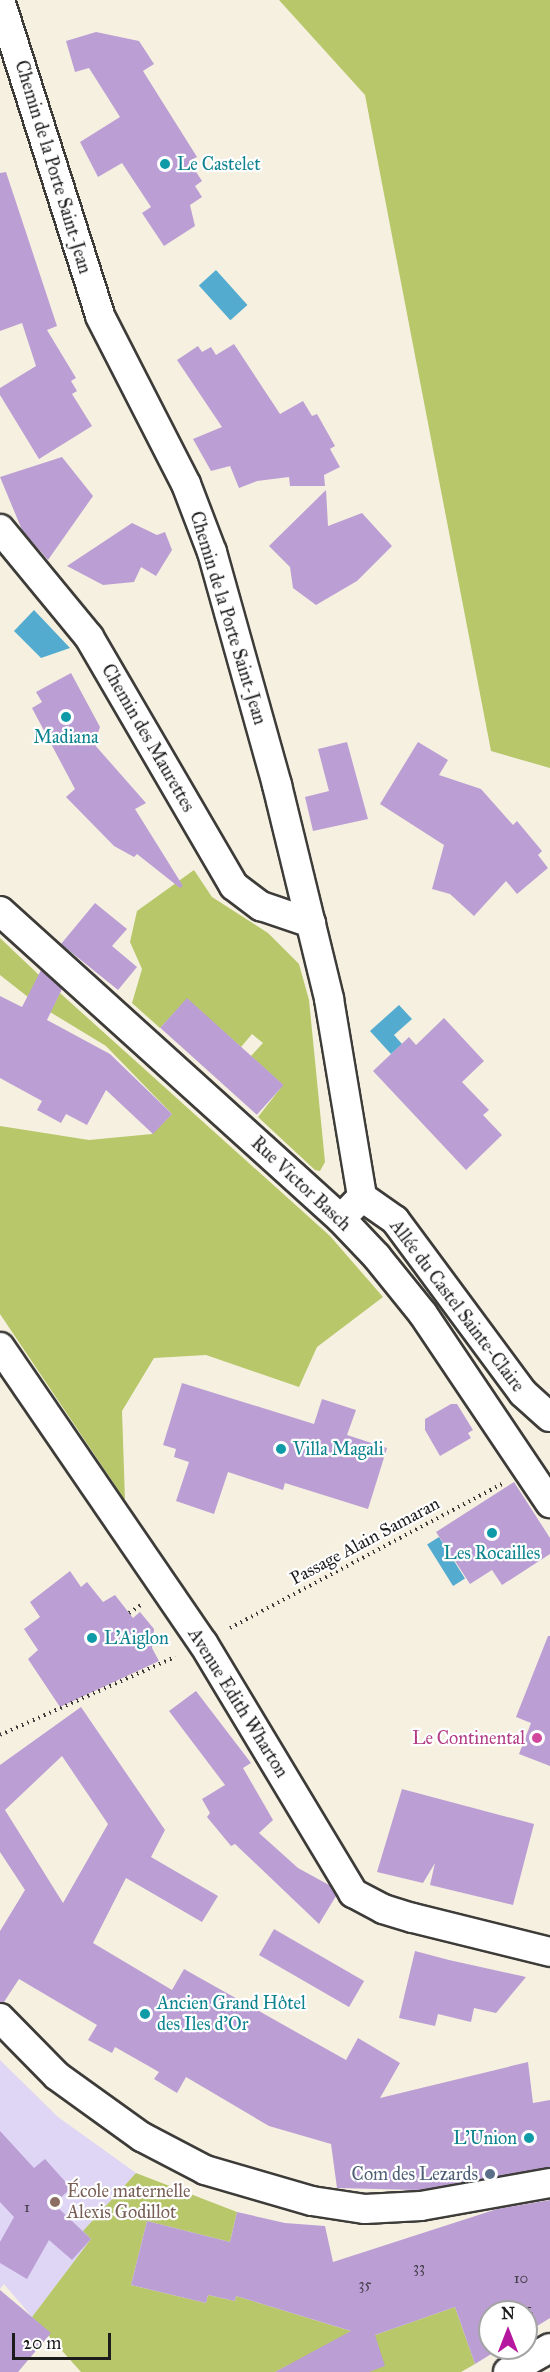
<!DOCTYPE html>
<html>
<head>
<meta charset="utf-8">
<style>
  body { margin:0 }
  #map { position:relative; width:550px; height:2372px; overflow:hidden; background:#f6f0e0; font-family:"IM FELL Great Primer",serif }
  div>[style] { position:absolute }
  .built>* { inset:0; background:#dfd5f5 }
  .green>* { inset:0; background:#b7c76a }
  .water>* { inset:0; background:#53abd0; transform-origin:0 0 }
  .building>* { inset:0; background:#bb9fd4; transform-origin:0 0 }
  .path>* { height:4px; margin-top:-2px; transform-origin:0; background:repeating-linear-gradient(90deg,#3d3c39 0 1.5px,transparent 0 6px) }
  .roads { filter:drop-shadow(2px 0 #3d3c39) drop-shadow(-2px 0 #3d3c39) drop-shadow(0 2px #3d3c39) drop-shadow(0 -2px #3d3c39) }
  .minor>* { height:28px; margin:-14px; padding:0 14px; transform-origin:14px; border-radius:14px; background:#fff }
  .dots>* { width:16px; height:16px; translate:-50% -50%; box-sizing:border-box; border:3px solid #fff; border-radius:50% }
  span { translate:-50% -50%; white-space:nowrap; text-align:center; line-height:1.15; -webkit-text-stroke:4.5px #fff; paint-order:stroke }
  .number-label { font-size:15px; color:#443d4a }
  .number-label span { -webkit-text-stroke-width:0 }
  .culture-label { font-size:18px; color:#0d838f }
  .left { translate:0 -50%; text-align:left }
  .right { translate:-100% -50%; text-align:right }
  .street-label { font-size:18px; color:#1c1c1c }
  .hotel-label { font-size:18px; color:#b23c85 }
  .service-label { font-size:18px; color:#4e5e75 }
  .education-label { font-size:18px; color:#785e54 }
  .north { position:absolute; left:478px; top:2300px; width:60px; height:60px; box-sizing:border-box; background:#fff; border:2px solid #a4a4a4; border-radius:50%; rotate:0deg; font-size:16px; font-weight:700; line-height:24px; text-align:center; color:#1c1c1c }
  .north::after { content:''; display:block; margin:auto; width:21px; height:27px; background:#b5179e; clip-path:polygon(50% 0,100% 100%,50% 72%,0 100%) }
  .scale { position:absolute; left:12px; top:2333px; width:99px; height:27px; box-sizing:border-box; border:3px solid #1c1c1c; border-top:0; padding-left:8px; font-size:18px; line-height:21px; white-space:nowrap; color:#1c1c1c; -webkit-text-stroke:4px #fff; paint-order:stroke }
</style>
</head>
<body>
<div id="map">
  <div class="built">
    <div style="clip-path:polygon(0 2060px,58px 2117px,136px 2173px,84px 2230px,91px 2239px,32px 2317px,4px 2284px,0 2289px)"></div>
  </div>
  <div class="green">
    <div style="clip-path:polygon(279px 0,550px 0,550px 768px,491px 751px,365px 95px)"></div>
    <div style="clip-path:polygon(194px 870px,212px 897px,268px 933px,299px 964px,309px 1000px,325px 1162px,320px 1171px,315px 1170px,258px 1117px,283px 1085px,251px 1056px,263px 1043px,252px 1034px,241px 1047px,187px 999px,160px 1028px,132px 1003px,142px 969px,130px 942px,137px 911px)"></div>
    <div style="clip-path:polygon(0 938px,39px 975px,28px 997px,0 975px)"></div>
    <div style="clip-path:polygon(60px 993px,330px 1236px,383px 1297px,317px 1347px,299px 1387px,206px 1355px,154px 1358px,122px 1411px,125px 1500px,0 1314px,0 1126px,89px 1140px,152px 1134px,172px 1114px,106px 1046px,50px 1012px)"></div>
    <div style="clip-path:polygon(136px 2173px,237px 2212px,230px 2242px,147px 2221px,131px 2285px,206px 2303px,208px 2295px,235px 2301px,236px 2296px,354px 2332px,275px 2372px,81px 2372px,32px 2317px,91px 2239px,83px 2231px)"></div>
    <div style="clip-path:polygon(455px 2307px,475px 2364px,461px 2372px,369px 2372px,375px 2335px)"></div>
  </div>
  <div class="water">
    <div style="left:216px;top:270px;width:47px;height:23px;rotate:48deg"></div>
    <div style="clip-path:polygon(34px 610px,70px 648px,41px 658px,14px 631px)"></div>
    <div style="clip-path:polygon(399px 1005px,412px 1019px,394px 1035px,402px 1044px,391px 1054px,370px 1031px)"></div>
    <div style="left:439px;top:1537px;width:49px;height:14px;rotate:58deg"></div>
  </div>
  <div class="building">
    <div style="clip-path:polygon(96px 32px,139px 41px,154px 64px,143px 71px,197px 157px,189px 161px,202px 181px,195px 186px,202px 197px,190px 205px,195px 226px,164px 246px,142px 213px,151px 207px,122px 163px,98px 177px,80px 142px,120px 117px,89px 68px,75px 72px,66px 41px)"></div>
    <div style="clip-path:polygon(6px 172px,57px 326px,47px 330px,76px 378px,71px 381px,77px 391px,72px 394px,92px 426px,39px 459px,0 395px,0 388px,36px 366px,22px 323px,0 331px,0 173px)"></div>
    <div style="clip-path:polygon(234px 344px,280px 414px,303px 401px,312px 416px,317px 414px,335px 446px,330px 449px,340px 467px,324px 475px,325px 486px,290px 486px,289px 477px,257px 481px,239px 488px,230px 466px,211px 471px,193px 439px,222px 427px,177px 360px,198px 346px,202px 352px,211px 347px,216px 355px)"></div>
    <div style="clip-path:polygon(62px 457px,93px 496px,48px 560px,22px 530px,0 477px)"></div>
    <div style="clip-path:polygon(326px 490px,328px 526px,362px 513px,392px 546px,357px 581px,316px 605px,293px 588px,290px 567px,269px 546px)"></div>
    <div style="clip-path:polygon(132px 523px,157px 535px,165px 532px,172px 550px,156px 576px,141px 567px,134px 582px,103px 585px,67px 566px)"></div>
    <div style="clip-path:polygon(71px 673px,100px 727px,94px 744px,146px 803px,135px 809px,183px 886px,180px 888px,137px 854px,134px 857px,114px 846px,66px 797px,75px 789px,32px 708px,42px 702px,36px 692px)"></div>
    <div style="clip-path:polygon(347px 742px,368px 819px,313px 831px,305px 797px,329px 791px,318px 749px)"></div>
    <div style="clip-path:polygon(418px 742px,448px 760px,439px 775px,481px 789px,513px 825px,517px 821px,542px 851px,538px 855px,548px 868px,517px 894px,506px 881px,474px 916px,450px 894px,432px 889px,444px 845px,380px 804px)"></div>
    <div style="clip-path:polygon(95px 903px,127px 929px,112px 946px,137px 967px,118px 990px,61px 944px)"></div>
    <div style="clip-path:polygon(41px 970px,62px 989px,47px 1020px,110px 1054px,172px 1114px,153px 1134px,106px 1090px,87px 1125px,66px 1114px,61px 1123px,37px 1110px,42px 1101px,0 1078px,0 996px,22px 1007px)"></div>
    <div style="left:187px;top:998px;width:130px;height:40px;rotate:42deg"></div>
    <div style="clip-path:polygon(444px 1018px,484px 1061px,462px 1082px,489px 1110px,483px 1115px,502px 1135px,466px 1170px,373px 1071px,409px 1037px,416px 1045px)"></div>
    <div style="clip-path:polygon(182px 1383px,314px 1424px,322px 1399px,356px 1410px,347px 1435px,387px 1448px,368px 1509px,285px 1483px,283px 1490px,228px 1472px,214px 1514px,176px 1501px,189px 1462px,174px 1457px,176px 1449px,163px 1445px)"></div>
    <div style="clip-path:polygon(451px 1404px,457px 1404px,473px 1430px,468px 1433px,471px 1438px,440px 1456px,425px 1430px,425px 1419px)"></div>
    <div style="clip-path:polygon(514px 1482px,550px 1538px,550px 1554px,502px 1585px,492px 1570px,470px 1584px,436px 1532px)"></div>
    <div style="clip-path:polygon(70px 1571px,81px 1587px,87px 1582px,103px 1602px,115px 1595px,133px 1618px,140px 1612px,154px 1629px,152px 1648px,159px 1661px,60px 1707px,28px 1659px,38px 1650px,24px 1629px,40px 1617px,30px 1602px)"></div>
    <div style="clip-path:polygon(548px 1636px,550px 1636px,550px 1766px,519px 1754px,531px 1723px,516px 1717px)"></div>
    <div style="clip-path:polygon(196px 1691px,251px 1763px,243px 1768px,273px 1820px,259px 1833px,298px 1868px,329px 1885px,336px 1896px,319px 1924px,235px 1844px,231px 1846px,207px 1817px,210px 1813px,202px 1799px,225px 1785px,169px 1711px)"></div>
    <div style="clip-path:polygon(evenodd,81px 1707px,165px 1830px,151px 1857px,218px 1896px,202px 1922px,126px 1878px,93px 1943px,172px 1990px,184px 1969px,346px 2060px,358px 2038px,400px 2063px,380px 2098px,528px 2062px,533px 2103px,550px 2100px,550px 2167px,419px 2190px,337px 2188px,331px 2144px,269px 2126px,186px 2077px,177px 2093px,154px 2079px,159px 2072px,115px 2047px,112px 2053px,88px 2040px,97px 2025px,19px 1979px,4px 2002px,0 2002px,0 1931px,25px 1890px,0 1852px,0 1765px,81px 1707px,62px 1756px,108px 1824px,63px 1903px,5px 1810px,62px 1756px)"></div>
    <div style="clip-path:polygon(402px 1789px,534px 1824px,513px 1905px,430px 1885px,435px 1863px,423px 1883px,377px 1872px)"></div>
    <div style="left:274px;top:1929px;width:104px;height:30px;rotate:30deg"></div>
    <div style="clip-path:polygon(415px 1951px,449px 1960px,526px 1977px,496px 2013px,474px 2008px,471px 2022px,438px 2014px,435px 2026px,399px 2018px)"></div>
    <div style="clip-path:polygon(0 2131px,34px 2168px,45px 2159px,71px 2188px,54px 2204px,91px 2239px,72px 2260px,49px 2240px,27px 2279px,0 2263px,0 2242px,14px 2217px,0 2202px)"></div>
    <div style="clip-path:polygon(550px 2200px,550px 2318px,526px 2333px,526px 2312px,490px 2312px,490px 2348px,501px 2348px,475px 2364px,455px 2307px,375px 2335px,385px 2366px,369px 2372px,275px 2372px,351px 2331px,236px 2296px,235px 2301px,208px 2295px,206px 2303px,131px 2285px,147px 2221px,230px 2242px,237px 2212px,285px 2223px,325px 2226px,333px 2262px,497px 2209px)"></div>
    <div style="clip-path:polygon(0 2290px,51px 2333px,18px 2372px,0 2372px)"></div>
  </div>
  <div class="path">
    <div style="left:129px;top:1613px;width:14px;rotate:-34deg"></div>
    <div style="left:230px;top:1628px;width:308px;rotate:-27.9deg"></div>
    <div style="left:0;top:1735px;width:192px;rotate:-24deg"></div>
    <div style="left:529px;top:2307px;width:16px;rotate:75deg"></div>
  </div>
  <div class="roads">
    <div class="minor">
      <div style="left:0;top:0;width:331px;rotate:72.4deg"></div>
      <div style="left:100px;top:316px;width:189px;rotate:62.9deg"></div>
      <div style="left:186px;top:484px;width:73px;rotate:69.1deg"></div>
      <div style="left:212px;top:552px;width:242px;rotate:74.4deg"></div>
      <div style="left:277px;top:785px;width:220px;rotate:76.3deg"></div>
      <div style="left:329px;top:999px;width:201px;rotate:80.5deg"></div>
      <div style="left:362px;top:1197px;width:30px;rotate:134deg"></div>
      <div style="left:0;top:529px;width:140px;rotate:50.5deg"></div>
      <div style="left:89px;top:637px;width:288px;rotate:59.8deg"></div>
      <div style="left:234px;top:886px;width:34px;rotate:37deg"></div>
      <div style="left:261px;top:906px;width:53px;rotate:18.8deg"></div>
      <div style="left:0;top:911px;width:460px;rotate:42.1deg"></div>
      <div style="left:341px;top:1219px;width:52px;rotate:46.5deg"></div>
      <div style="left:377px;top:1257px;width:73px;rotate:51.1deg"></div>
      <div style="left:423px;top:1314px;width:228px;rotate:56.1deg"></div>
      <div style="left:362px;top:1197px;width:40px;rotate:34.9deg"></div>
      <div style="left:395px;top:1220px;width:215px;rotate:53.5deg"></div>
      <div style="left:523px;top:1393px;width:36px;rotate:42deg"></div>
      <div style="left:0;top:1347px;width:359px;rotate:55.6deg"></div>
      <div style="left:203px;top:1643px;width:292px;rotate:59deg"></div>
      <div style="left:353px;top:1893px;width:34px;rotate:28deg"></div>
      <div style="left:383px;top:1909px;width:31px;rotate:17deg"></div>
      <div style="left:413px;top:1918px;width:141px;rotate:13.9deg"></div>
      <div style="left:0;top:2018px;width:81px;rotate:45.5deg"></div>
      <div style="left:57px;top:2076px;width:105px;rotate:35.7deg"></div>
      <div style="left:142px;top:2137px;width:71px;rotate:27.6deg"></div>
      <div style="left:205px;top:2170px;width:111px;rotate:16.2deg"></div>
      <div style="left:312px;top:2201px;width:54px;rotate:8.6deg"></div>
      <div style="left:365px;top:2209px;width:56px;rotate:-3.1deg"></div>
      <div style="left:421px;top:2206px;width:131px;rotate:-10.1deg"></div>
      <div style="left:508px;top:2372px;width:48px;rotate:-29.7deg"></div>
    </div>
  </div>
  <div class="dots">
    <div style="left:165px;top:164px;background:#0f9aa8"></div>
    <div style="left:66px;top:717px;background:#0f9aa8"></div>
    <div style="left:281px;top:1449px;background:#0f9aa8"></div>
    <div style="left:492px;top:1533px;background:#0f9aa8"></div>
    <div style="left:92px;top:1638px;background:#0f9aa8"></div>
    <div style="left:537px;top:1738px;background:#d1479c"></div>
    <div style="left:145px;top:2014px;background:#0f9aa8"></div>
    <div style="left:529px;top:2138px;background:#0f9aa8"></div>
    <div style="left:490px;top:2174px;background:#5c6f8a"></div>
    <div style="left:55px;top:2202px;background:#8d6e63"></div>
  </div>
  <div class="number-label">
    <span style="left:27px;top:2208px">1</span>
    <span style="left:419px;top:2268px">33</span>
    <span style="left:521px;top:2279px">10</span>
    <span style="left:365px;top:2285px">35</span>
  </div>
  <div class="culture-label">
    <span class="left" style="left:177px;top:164px">Le Castelet</span>
    <span style="left:66px;top:737px">Madiana</span>
    <span class="left" style="left:293px;top:1449px">Villa Magali</span>
    <span style="left:492px;top:1553px">Les Rocailles</span>
    <span class="left" style="left:104px;top:1638px">L'Aiglon</span>
    <span class="left" style="left:157px;top:2014px">Ancien Grand Hôtel<br>des Iles d'Or</span>
    <span class="right" style="left:517px;top:2138px">L'Union</span>
  </div>
  <div class="street-label">
    <span style="left:53px;top:167px;rotate:73deg">Chemin de la Porte Saint-Jean</span>
    <span style="left:228px;top:618px;rotate:73deg">Chemin de la Porte Saint-Jean</span>
    <span style="left:148px;top:738px;rotate:60deg">Chemin des Maurettes</span>
    <span style="left:301px;top:1184px;rotate:43deg">Rue Victor Basch</span>
    <span style="left:457px;top:1306px;rotate:53deg">Allée du Castel Sainte-Claire</span>
    <span style="left:365px;top:1541px;rotate:-28deg">Passage Alain Samaran</span>
    <span style="left:238px;top:1703px;rotate:58deg">Avenue Edith Wharton</span>
  </div>
  <div class="hotel-label">
    <span class="right" style="left:525px;top:1738px">Le Continental</span>
  </div>
  <div class="service-label">
    <span class="right" style="left:478px;top:2174px">Com des Lezards</span>
  </div>
  <div class="education-label">
    <span class="left" style="left:67px;top:2202px">École maternelle<br>Alexis Godillot</span>
  </div>
  <div class="north">N</div>
  <div class="scale">20 m</div>
</div>
</body>
</html>
